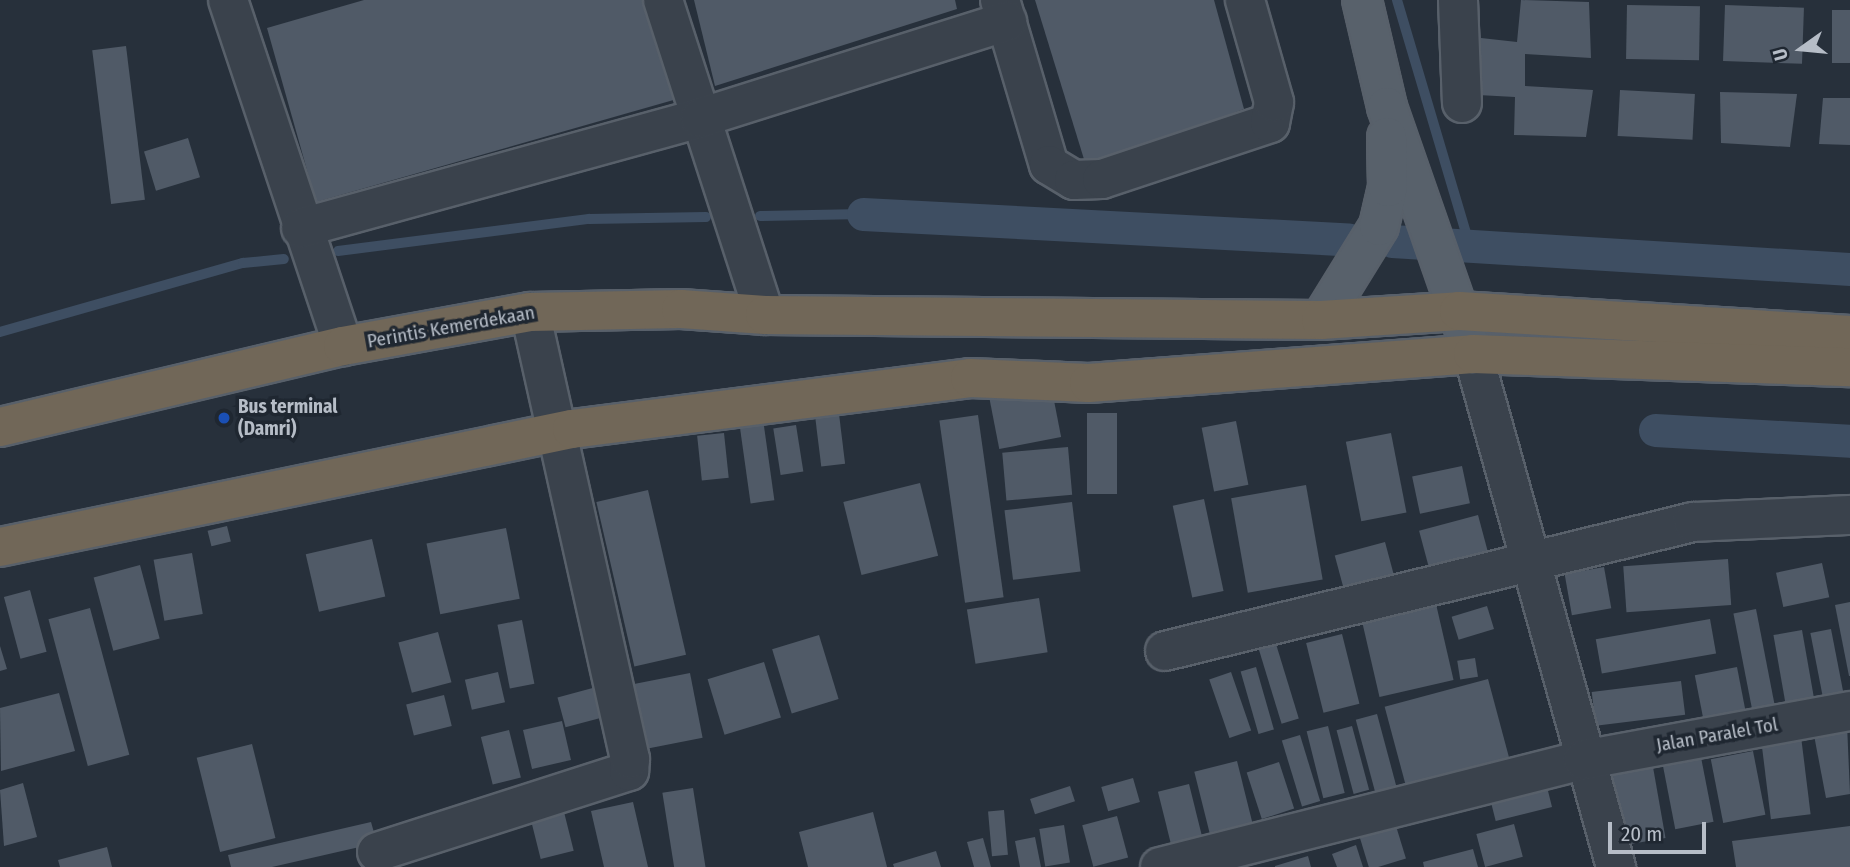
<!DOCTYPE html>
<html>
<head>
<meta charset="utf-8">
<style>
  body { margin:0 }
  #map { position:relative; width:1850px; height:867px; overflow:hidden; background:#27303b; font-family:"Fira Sans Condensed",sans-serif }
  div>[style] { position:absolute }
  .stream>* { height:10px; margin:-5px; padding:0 5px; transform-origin:5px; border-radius:5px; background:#3e4e62 }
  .canal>* { height:33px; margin:-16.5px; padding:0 16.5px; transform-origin:16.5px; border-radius:16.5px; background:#3e4e62 }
  .building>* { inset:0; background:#505a67; transform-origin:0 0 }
  .roads { filter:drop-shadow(2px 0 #58606a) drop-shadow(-2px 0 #58606a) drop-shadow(0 2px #58606a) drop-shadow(0 -2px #58606a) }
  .minor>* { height:38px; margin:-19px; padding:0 19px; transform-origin:19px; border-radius:19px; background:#3a424c }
  .major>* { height:38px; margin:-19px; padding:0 19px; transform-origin:19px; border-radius:19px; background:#58616b }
  .highway>* { height:38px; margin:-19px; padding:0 19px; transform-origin:19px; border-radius:19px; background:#716758 }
  .dots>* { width:19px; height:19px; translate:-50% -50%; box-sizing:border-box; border:4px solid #1f2731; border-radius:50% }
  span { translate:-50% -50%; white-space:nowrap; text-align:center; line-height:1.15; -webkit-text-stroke:7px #1f2731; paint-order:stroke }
  .street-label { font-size:19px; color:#b6bdc7 }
  .poi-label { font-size:19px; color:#b6bdc7; font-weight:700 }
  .left { translate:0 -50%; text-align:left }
  .north { position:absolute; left:1766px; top:14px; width:70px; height:70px; -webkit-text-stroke:5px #1f2731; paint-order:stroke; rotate:255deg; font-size:19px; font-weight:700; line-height:28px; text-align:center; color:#b6bdc7 }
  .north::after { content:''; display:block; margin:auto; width:24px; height:32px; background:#b6bdc7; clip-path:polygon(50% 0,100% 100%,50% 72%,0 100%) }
  .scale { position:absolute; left:1608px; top:822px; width:98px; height:32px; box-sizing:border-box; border:4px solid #b6bdc7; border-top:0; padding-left:9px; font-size:21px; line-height:24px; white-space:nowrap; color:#b6bdc7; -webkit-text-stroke:5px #1f2731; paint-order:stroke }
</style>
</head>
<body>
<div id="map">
  <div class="stream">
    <div style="left:1397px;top:0;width:258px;rotate:73.5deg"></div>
    <div style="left:760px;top:216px;width:103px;rotate:-1.1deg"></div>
    <div style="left:338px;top:251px;width:253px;rotate:-7.3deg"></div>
    <div style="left:589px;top:219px;width:117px;rotate:-1deg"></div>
    <div style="left:0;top:332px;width:253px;rotate:-15.9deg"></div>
    <div style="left:243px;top:263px;width:41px;rotate:-5.6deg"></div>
  </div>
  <div class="canal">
    <div style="left:863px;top:214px;width:486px;rotate:3deg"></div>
    <div style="left:1392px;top:241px;width:459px;rotate:3.5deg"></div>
    <div style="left:1655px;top:430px;width:195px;rotate:3.2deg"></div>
  </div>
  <div class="building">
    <div style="clip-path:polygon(364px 0,650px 0,677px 99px,316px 202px,267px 28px)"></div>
    <div style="clip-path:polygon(694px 0,955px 0,957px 9px,715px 86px)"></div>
    <div style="clip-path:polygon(1035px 0,1214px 0,1244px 109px,1087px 169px)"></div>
    <div style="clip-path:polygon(1521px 0,1589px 2px,1591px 58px,1525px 54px,1525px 86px,1593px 90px,1586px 137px,1514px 135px,1515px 97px,1478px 95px,1481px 38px,1517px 42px)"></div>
    <div style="left:1627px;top:5px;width:73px;height:54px;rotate:1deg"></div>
    <div style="left:1725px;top:5px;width:79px;height:56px;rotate:2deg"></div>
    <div style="left:1832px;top:10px;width:18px;height:53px"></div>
    <div style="left:126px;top:46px;width:155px;height:34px;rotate:83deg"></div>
    <div style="left:1620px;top:90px;width:75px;height:46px;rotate:3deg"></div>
    <div style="clip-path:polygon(1720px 92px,1797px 94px,1790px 147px,1721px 143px)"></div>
    <div style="clip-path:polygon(1823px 98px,1850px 98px,1850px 145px,1819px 144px)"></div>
    <div style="left:188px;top:138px;width:41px;height:46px;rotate:73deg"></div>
    <div style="left:1051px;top:385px;width:53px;height:63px;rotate:79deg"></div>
    <div style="left:762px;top:412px;width:89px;height:24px;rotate:82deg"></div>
    <div style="left:1087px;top:413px;width:30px;height:81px"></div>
    <div style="left:839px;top:414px;width:50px;height:24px;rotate:83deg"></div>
    <div style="left:978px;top:415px;width:184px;height:39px;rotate:82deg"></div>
    <div style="left:1236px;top:421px;width:65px;height:35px;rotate:79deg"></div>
    <div style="left:796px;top:425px;width:47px;height:23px;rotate:81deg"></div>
    <div style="left:724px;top:433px;width:45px;height:27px;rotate:84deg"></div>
    <div style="left:1391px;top:433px;width:81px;height:46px;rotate:79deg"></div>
    <div style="left:1068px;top:447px;width:48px;height:66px;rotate:85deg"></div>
    <div style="left:1462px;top:466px;width:38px;height:51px;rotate:78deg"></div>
    <div style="left:920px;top:483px;width:75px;height:79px;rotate:76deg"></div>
    <div style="left:1306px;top:485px;width:96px;height:76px;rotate:80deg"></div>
    <div style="left:648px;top:490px;width:169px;height:53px;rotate:77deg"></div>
    <div style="left:1204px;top:499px;width:94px;height:32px;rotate:78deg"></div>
    <div style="left:1072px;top:502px;width:70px;height:68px;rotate:83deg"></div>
    <div style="left:1478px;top:515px;width:39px;height:61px;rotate:75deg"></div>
    <div style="left:227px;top:526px;width:16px;height:20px;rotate:76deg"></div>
    <div style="left:506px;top:528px;width:72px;height:81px;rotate:79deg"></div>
    <div style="left:372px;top:539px;width:59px;height:68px;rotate:77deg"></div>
    <div style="left:1385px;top:542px;width:35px;height:52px;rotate:75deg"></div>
    <div style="left:192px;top:553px;width:62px;height:39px;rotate:80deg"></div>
    <div style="left:1728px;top:559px;width:46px;height:105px;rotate:86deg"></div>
    <div style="left:1822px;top:563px;width:35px;height:47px;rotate:78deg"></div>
    <div style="left:140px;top:565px;width:76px;height:48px;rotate:75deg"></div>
    <div style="left:1604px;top:567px;width:42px;height:40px;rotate:80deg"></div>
    <div style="left:30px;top:590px;width:64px;height:27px;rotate:75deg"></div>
    <div style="left:1039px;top:598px;width:55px;height:73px;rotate:81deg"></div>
    <div style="clip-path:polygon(1850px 602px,1850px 676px,1849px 676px,1835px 605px)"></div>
    <div style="left:1436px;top:604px;width:78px;height:76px;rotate:77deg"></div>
    <div style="left:1487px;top:606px;width:24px;height:37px;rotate:73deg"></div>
    <div style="left:90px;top:608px;width:152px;height:43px;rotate:75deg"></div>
    <div style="left:1756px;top:609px;width:97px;height:23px;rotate:79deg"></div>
    <div style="left:1710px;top:619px;width:35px;height:116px;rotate:80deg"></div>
    <div style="left:522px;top:620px;width:65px;height:25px;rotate:79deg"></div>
    <div style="left:1831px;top:629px;width:71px;height:21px;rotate:79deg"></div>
    <div style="left:1802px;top:630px;width:68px;height:29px;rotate:80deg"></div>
    <div style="left:438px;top:632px;width:52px;height:41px;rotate:75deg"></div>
    <div style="left:1342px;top:634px;width:72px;height:37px;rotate:76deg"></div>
    <div style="left:819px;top:635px;width:67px;height:49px;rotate:73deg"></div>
    <div style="left:1276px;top:644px;width:78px;height:18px;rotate:73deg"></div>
    <div style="clip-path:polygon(0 646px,7px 669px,0 671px)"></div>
    <div style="left:1475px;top:658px;width:19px;height:18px;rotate:81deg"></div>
    <div style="left:764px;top:662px;width:58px;height:59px;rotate:73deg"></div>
    <div style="left:1256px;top:667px;width:65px;height:16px;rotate:74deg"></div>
    <div style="left:1737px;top:667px;width:46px;height:43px;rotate:79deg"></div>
    <div style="left:498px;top:672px;width:31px;height:34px;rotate:77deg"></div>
    <div style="left:1231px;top:672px;width:62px;height:23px;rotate:71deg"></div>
    <div style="left:690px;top:673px;width:66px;height:57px;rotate:79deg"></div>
    <div style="left:1488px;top:679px;width:92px;height:107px;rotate:75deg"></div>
    <div style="left:1681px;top:681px;width:34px;height:90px;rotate:83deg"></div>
    <div style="left:600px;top:686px;width:31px;height:44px;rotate:75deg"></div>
    <div style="clip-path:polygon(59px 693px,75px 751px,1px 771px,0 708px)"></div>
    <div style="left:444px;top:695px;width:32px;height:39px;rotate:76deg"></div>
    <div style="left:1377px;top:714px;width:77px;height:22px;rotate:75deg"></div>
    <div style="left:562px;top:721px;width:40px;height:40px;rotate:77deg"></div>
    <div style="clip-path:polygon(1847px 724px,1850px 794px,1826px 798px,1813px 730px)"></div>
    <div style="left:1328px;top:726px;width:69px;height:22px;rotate:76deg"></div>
    <div style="left:1352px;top:726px;width:66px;height:16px;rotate:75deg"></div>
    <div style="left:1800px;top:728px;width:87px;height:40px;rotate:83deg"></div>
    <div style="left:509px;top:730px;width:49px;height:29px;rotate:76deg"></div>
    <div style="left:1300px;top:735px;width:69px;height:19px;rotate:73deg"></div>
    <div style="left:252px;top:744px;width:97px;height:57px;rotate:76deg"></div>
    <div style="left:1753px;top:751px;width:65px;height:43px;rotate:79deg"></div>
    <div style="left:1700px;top:752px;width:71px;height:39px;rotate:79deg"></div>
    <div style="left:1237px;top:761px;width:63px;height:44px;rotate:76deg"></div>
    <div style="left:1279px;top:762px;width:49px;height:34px;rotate:72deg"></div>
    <div style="left:1653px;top:767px;width:72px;height:47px;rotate:80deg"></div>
    <div style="left:1544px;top:775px;width:33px;height:58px;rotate:76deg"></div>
    <div style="left:1133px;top:778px;width:25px;height:33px;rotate:74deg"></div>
    <div style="clip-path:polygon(23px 783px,37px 837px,4px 846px,0 790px)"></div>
    <div style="left:1189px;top:784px;width:53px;height:32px;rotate:76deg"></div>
    <div style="left:1070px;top:786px;width:16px;height:42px;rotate:72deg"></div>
    <div style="left:693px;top:788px;width:80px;height:31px;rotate:81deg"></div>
    <div style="clip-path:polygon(633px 802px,648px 867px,604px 867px,591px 811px)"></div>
    <div style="left:1004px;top:810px;width:45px;height:16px;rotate:85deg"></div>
    <div style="left:564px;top:812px;width:40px;height:34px;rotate:76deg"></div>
    <div style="clip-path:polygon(873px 812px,887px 867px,808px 867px,799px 832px)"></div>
    <div style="left:1117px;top:816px;width:43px;height:36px;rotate:75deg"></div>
    <div style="clip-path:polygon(371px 822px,377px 843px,272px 867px,231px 867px,228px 855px)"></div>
    <div style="left:1514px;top:824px;width:34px;height:39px;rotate:75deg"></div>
    <div style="left:1064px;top:825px;width:38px;height:25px;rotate:81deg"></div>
    <div style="left:1396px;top:826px;width:34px;height:38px;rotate:73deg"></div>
    <div style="clip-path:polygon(1850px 826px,1850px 867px,1736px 867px,1732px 841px)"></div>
    <div style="clip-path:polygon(1035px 837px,1041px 867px,1020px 867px,1015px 841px)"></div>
    <div style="clip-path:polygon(983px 838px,991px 867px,974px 867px,967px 842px)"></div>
    <div style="clip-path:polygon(1356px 845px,1363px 867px,1337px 867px,1332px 854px)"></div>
    <div style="clip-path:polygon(107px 847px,112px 867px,60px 867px,58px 860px)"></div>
    <div style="clip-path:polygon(1473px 849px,1478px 867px,1424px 867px,1423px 862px)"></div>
    <div style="clip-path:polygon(936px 851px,941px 867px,894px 867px,893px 864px)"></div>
    <div style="clip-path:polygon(1308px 856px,1311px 867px,1275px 867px,1275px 866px)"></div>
  </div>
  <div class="roads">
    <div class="minor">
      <div style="left:228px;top:0;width:365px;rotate:71.6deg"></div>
      <div style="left:663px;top:0;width:331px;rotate:72.1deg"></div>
      <div style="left:1000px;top:0;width:172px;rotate:73.5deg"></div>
      <div style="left:1049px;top:165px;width:29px;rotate:31deg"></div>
      <div style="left:1074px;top:180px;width:28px;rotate:-2deg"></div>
      <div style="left:1102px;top:179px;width:177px;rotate:-18.4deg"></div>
      <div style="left:1270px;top:123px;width:21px;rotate:-79deg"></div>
      <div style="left:1274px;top:102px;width:106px;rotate:-105.9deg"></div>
      <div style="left:1458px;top:0;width:103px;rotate:87.8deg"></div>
      <div style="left:301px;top:228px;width:414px;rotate:-15.4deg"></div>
      <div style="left:700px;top:118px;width:322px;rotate:-17.5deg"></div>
      <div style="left:1473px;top:354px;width:533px;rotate:74.42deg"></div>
      <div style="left:1165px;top:651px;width:544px;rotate:-13.73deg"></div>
      <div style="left:1693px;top:522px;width:157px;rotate:-2.6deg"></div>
      <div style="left:377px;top:852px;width:265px;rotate:-17.8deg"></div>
      <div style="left:629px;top:771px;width:12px;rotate:-85deg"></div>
      <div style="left:630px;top:759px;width:458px;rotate:-102.6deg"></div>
      <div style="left:1160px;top:867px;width:436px;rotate:-14.2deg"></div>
      <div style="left:1583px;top:760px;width:271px;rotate:-10.4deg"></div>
    </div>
    <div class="major">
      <div style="left:1362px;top:0;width:110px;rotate:76.8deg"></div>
      <div style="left:1387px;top:107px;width:262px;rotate:70.8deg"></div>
      <div style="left:1321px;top:320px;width:110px;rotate:-58.3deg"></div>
      <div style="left:1379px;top:226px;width:40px;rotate:-77deg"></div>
      <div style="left:1388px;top:187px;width:50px;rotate:-91.1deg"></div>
    </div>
    <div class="highway">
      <div style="left:0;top:427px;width:352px;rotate:-13.3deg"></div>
      <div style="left:343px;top:346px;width:190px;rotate:-10.3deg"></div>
      <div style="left:530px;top:312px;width:151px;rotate:-1.1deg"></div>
      <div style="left:681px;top:309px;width:84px;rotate:4.1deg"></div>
      <div style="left:765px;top:315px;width:556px;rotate:0.52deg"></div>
      <div style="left:1321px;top:320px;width:138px;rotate:-3.7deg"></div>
      <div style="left:1459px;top:311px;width:392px;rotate:3.5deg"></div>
      <div style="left:0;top:547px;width:584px;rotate:-11.66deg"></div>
      <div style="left:572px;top:429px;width:401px;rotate:-7.3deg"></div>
      <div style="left:970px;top:378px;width:119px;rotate:2.4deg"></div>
      <div style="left:1089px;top:383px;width:385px;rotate:-4.3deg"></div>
      <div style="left:1473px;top:354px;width:377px;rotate:2deg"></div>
    </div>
  </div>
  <div class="dots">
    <div style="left:224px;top:418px;background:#1a4fb4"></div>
  </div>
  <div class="street-label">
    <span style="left:451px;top:327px;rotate:-10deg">Perintis Kemerdekaan</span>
    <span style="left:1717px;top:735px;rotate:-10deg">Jalan Paralel Tol</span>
  </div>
  <div class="poi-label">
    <span class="left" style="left:238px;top:418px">Bus terminal<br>(Damri)</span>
  </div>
  <div class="north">U</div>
  <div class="scale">20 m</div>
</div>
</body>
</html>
